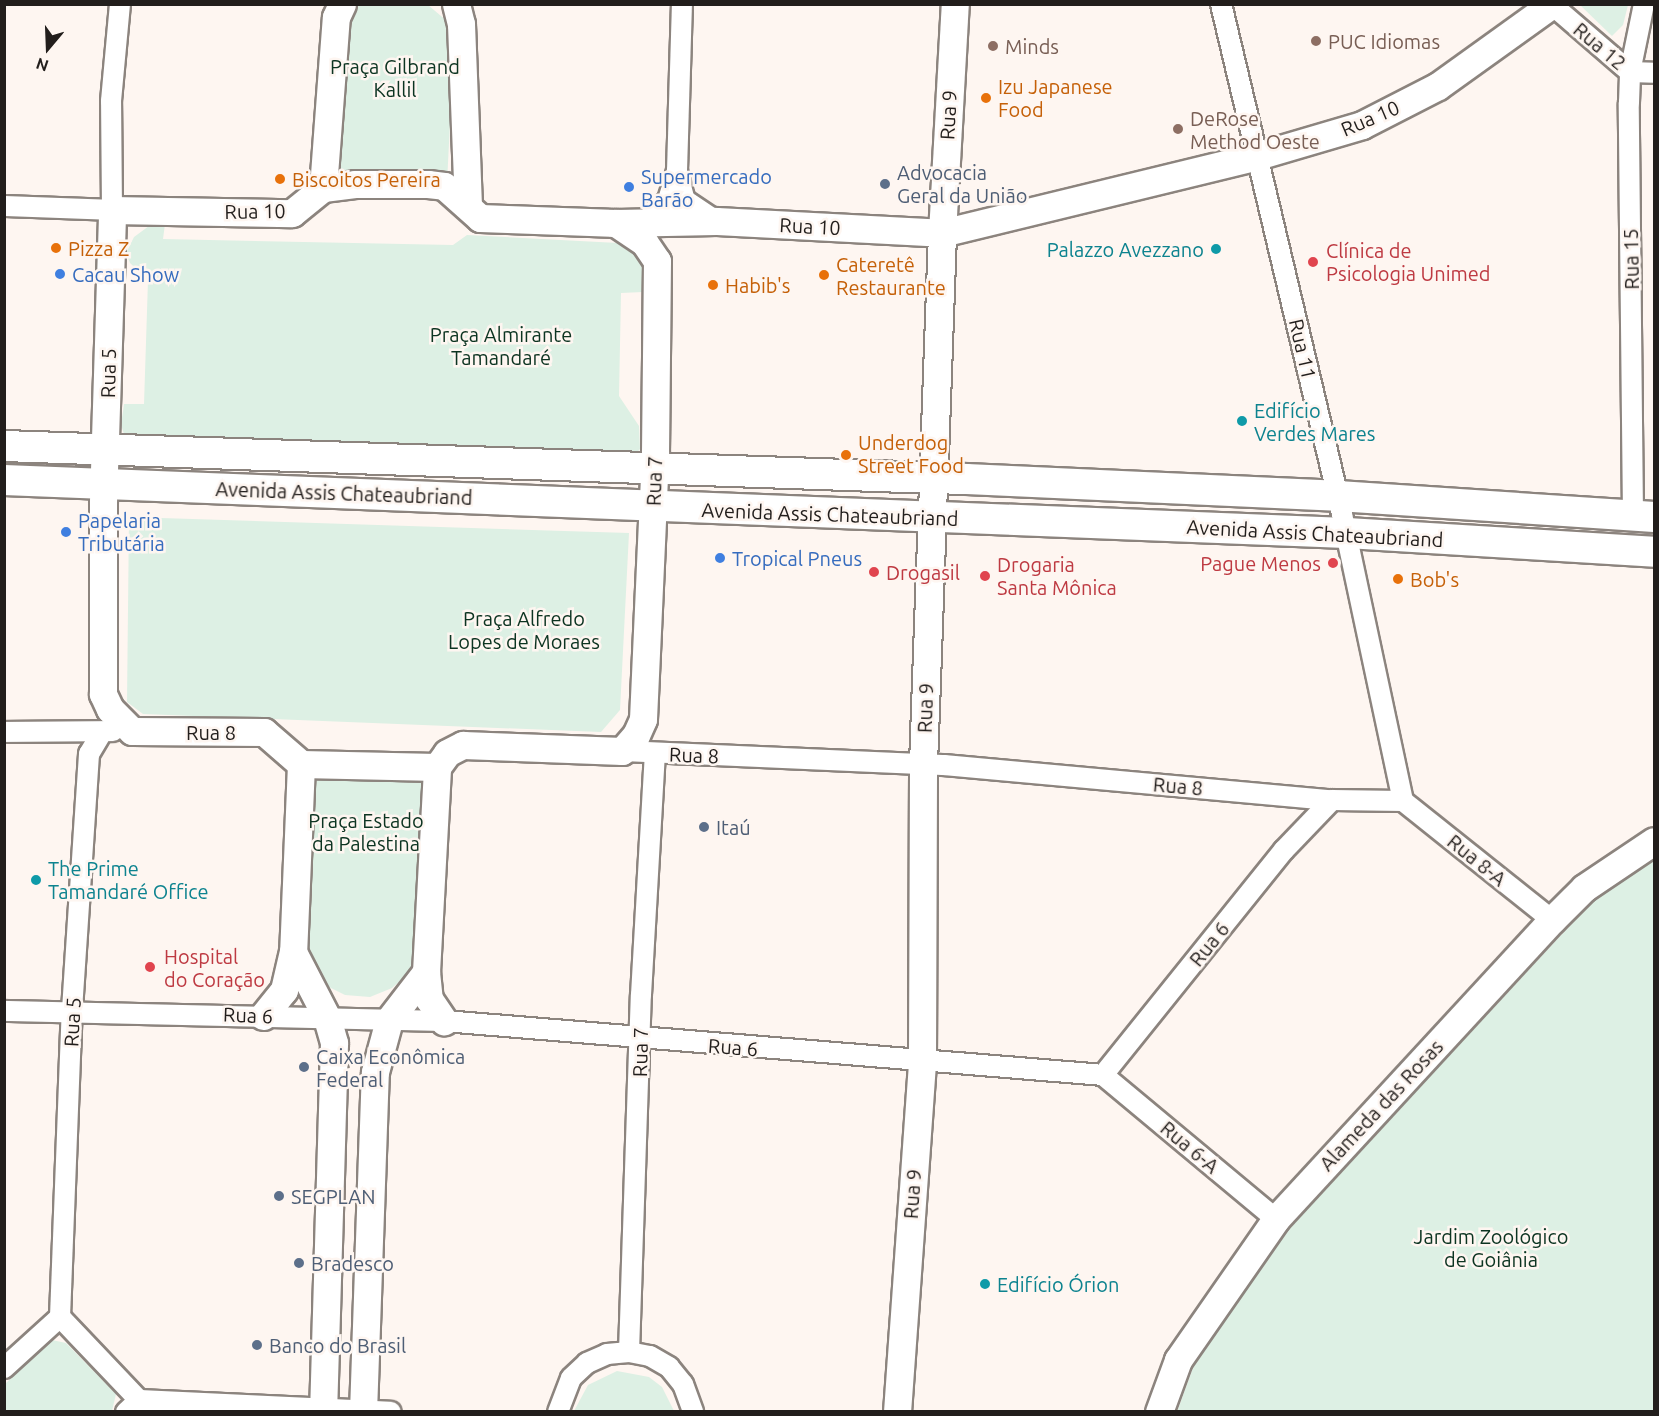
<!DOCTYPE html>
<html>
<head>
<meta charset="utf-8">
<style>
  body { margin:0 }
  #map { position:relative; width:1659px; height:1416px; overflow:hidden; background:#fef6f1; font-family:Ubuntu,sans-serif }
  div>[style] { position:absolute }
  .green>* { inset:0; background:#ddf0e4 }
  .roads { filter:drop-shadow(2px 0 #8c847e) drop-shadow(-2px 0 #8c847e) drop-shadow(0 2px #8c847e) drop-shadow(0 -2px #8c847e) }
  .street>* { height:20px; margin:-10px; padding:0 10px; transform-origin:10px; border-radius:10px; background:#fff }
  .secondary>* { height:27px; margin:-13.5px; padding:0 13.5px; transform-origin:13.5px; border-radius:13.5px; background:#fff }
  .primary>* { height:30px; margin:-15px; padding:0 15px; transform-origin:15px; border-radius:15px; background:#fff }
  .dots>* { width:16px; height:16px; translate:-50% -50%; box-sizing:border-box; border:3px solid #fef6f1; border-radius:50% }
  span { translate:-50% -50%; white-space:nowrap; text-align:center; line-height:1.15; -webkit-text-stroke:5px #fef6f1; paint-order:stroke }
  .education-label { font-size:20px; color:#785e54 }
  .left { translate:0 -50%; text-align:left }
  .street-label { font-size:20px; color:#221e1c }
  .park-label { font-size:20px; color:#0c3421 }
  .food-label { font-size:20px; color:#c56008 }
  .service-label { font-size:20px; color:#4e5e75 }
  .shop-label { font-size:20px; color:#366cbe }
  .culture-label { font-size:20px; color:#0d838f }
  .right { translate:-100% -50%; text-align:right }
  .health-label { font-size:20px; color:#be3a42 }
  .frame { position:absolute; inset:0; border:6px solid #221e1c; pointer-events:none }
  .north { position:absolute; left:18px; top:18px; width:60px; height:60px; -webkit-text-stroke:4px #fef6f1; paint-order:stroke; rotate:199deg; font-size:16px; font-weight:700; line-height:24px; text-align:center; color:#221e1c }
  .north::after { content:''; display:block; margin:auto; width:21px; height:27px; background:#221e1c; clip-path:polygon(50% 0,100% 100%,50% 72%,0 100%) }
</style>
</head>
<body>
<div id="map">
  <div class="green">
    <div style="clip-path:polygon(354px 5px,428px 5px,447px 21px,454px 43px,447px 183px,332px 176px,339px 37px)"></div>
    <div style="clip-path:polygon(1580px 5px,1628px 5px,1623px 25px,1612px 36px)"></div>
    <div style="clip-path:polygon(165px 224px,163px 239px,453px 245px,467px 235px,618px 243px,638px 252px,644px 273px,643px 292px,621px 293px,619px 396px,639px 426px,640px 449px,631px 459px,126px 440px,121px 425px,124px 404px,144px 404px,148px 280px,130px 263px,126px 253px,134px 237px,149px 226px)"></div>
    <div style="clip-path:polygon(129px 517px,629px 533px,620px 710px,601px 732px,143px 714px,127px 702px)"></div>
    <div style="clip-path:polygon(311px 774px,426px 776px,414px 963px,409px 973px,392px 988px,370px 997px,345px 995px,317px 981px,307px 964px)"></div>
    <div style="clip-path:polygon(1654px 851px,1654px 1411px,1177px 1412px,1199px 1351px,1276px 1240px,1594px 900px,1633px 863px)"></div>
    <div style="clip-path:polygon(52px 1340px,66px 1343px,116px 1394px,112px 1411px,8px 1412px,5px 1408px,5px 1384px)"></div>
    <div style="clip-path:polygon(617px 1371px,649px 1377px,662px 1387px,674px 1411px,574px 1411px,588px 1385px)"></div>
  </div>
  <div class="roads">
    <div class="street">
      <div style="left:1221px;top:4px;width:524px;rotate:76.65deg"></div>
      <div style="left:1342px;top:514px;width:293px;rotate:78deg"></div>
      <div style="left:1551px;top:4px;width:104px;rotate:40.7deg"></div>
      <div style="left:1630px;top:72px;width:24px;rotate:2deg"></div>
      <div style="left:677px;top:171px;width:30px;rotate:75deg"></div>
      <div style="left:685px;top:200px;width:36px;rotate:34deg"></div>
      <div style="left:4px;top:206px;width:108px;rotate:2.1deg"></div>
      <div style="left:112px;top:210px;width:109px;rotate:-90.5deg"></div>
      <div style="left:111px;top:101px;width:97px;rotate:-84.7deg"></div>
      <div style="left:646px;top:220px;width:30px;rotate:-42deg"></div>
      <div style="left:668px;top:200px;width:30px;rotate:-73deg"></div>
      <div style="left:677px;top:171px;width:167px;rotate:-88.3deg"></div>
      <div style="left:1633px;top:515px;width:412px;rotate:-90.6deg"></div>
      <div style="left:1629px;top:103px;width:31px;rotate:-88deg"></div>
      <div style="left:1630px;top:72px;width:69px;rotate:-78.4deg"></div>
      <div style="left:4px;top:732px;width:109px;rotate:-0.5deg"></div>
      <div style="left:622px;top:751px;width:322px;rotate:2.5deg"></div>
      <div style="left:944px;top:765px;width:390px;rotate:5.2deg"></div>
      <div style="left:1332px;top:800px;width:71px;rotate:0.8deg"></div>
      <div style="left:1403px;top:801px;width:191px;rotate:38.6deg"></div>
      <div style="left:4px;top:1011px;width:440px;rotate:1.3deg"></div>
      <div style="left:444px;top:1021px;width:661px;rotate:4.68deg"></div>
      <div style="left:1103px;top:1075px;width:289px;rotate:-51.2deg"></div>
      <div style="left:1284px;top:850px;width:69px;rotate:-46.2deg"></div>
      <div style="left:1103px;top:1075px;width:225px;rotate:39.8deg"></div>
      <div style="left:60px;top:1317px;width:307px;rotate:-87.8deg"></div>
      <div style="left:72px;top:1010px;width:257px;rotate:-86.2deg"></div>
      <div style="left:89px;top:754px;width:26px;rotate:-59deg"></div>
      <div style="left:629px;top:1352px;width:357px;rotate:-88.1deg"></div>
      <div style="left:641px;top:995px;width:242px;rotate:-86.7deg"></div>
      <div style="left:4px;top:1368px;width:76px;rotate:-42.3deg"></div>
      <div style="left:60px;top:1317px;width:115px;rotate:46.4deg"></div>
      <div style="left:139px;top:1400px;width:18px;rotate:137deg"></div>
      <div style="left:139px;top:1400px;width:252px;rotate:2.7deg"></div>
      <div style="left:558px;top:1412px;width:36px;rotate:-69deg"></div>
      <div style="left:571px;top:1378px;width:22px;rotate:-43deg"></div>
      <div style="left:587px;top:1363px;width:22px;rotate:-24deg"></div>
      <div style="left:607px;top:1354px;width:22px;rotate:-5deg"></div>
      <div style="left:629px;top:1352px;width:21px;rotate:11deg"></div>
      <div style="left:650px;top:1356px;width:22px;rotate:30deg"></div>
      <div style="left:669px;top:1367px;width:22px;rotate:51deg"></div>
      <div style="left:683px;top:1384px;width:30px;rotate:70deg"></div>
    </div>
    <div class="secondary">
      <div style="left:456px;top:4px;width:21px;rotate:76deg"></div>
      <div style="left:461px;top:24px;width:180px;rotate:87.8deg"></div>
      <div style="left:323px;top:188px;width:171px;rotate:-85.7deg"></div>
      <div style="left:336px;top:17px;width:14px;rotate:-65deg"></div>
      <div style="left:301px;top:764px;width:188px;rotate:92.4deg"></div>
      <div style="left:293px;top:952px;width:74px;rotate:62.7deg"></div>
      <div style="left:327px;top:1018px;width:26px;rotate:74deg"></div>
      <div style="left:334px;top:1043px;width:369px;rotate:91.7deg"></div>
      <div style="left:437px;top:767px;width:136px;rotate:-178.7deg"></div>
      <div style="left:301px;top:764px;width:49px;rotate:-139.1deg"></div>
      <div style="left:264px;top:732px;width:132px;rotate:-179.6deg"></div>
      <div style="left:132px;top:731px;width:31px;rotate:-135deg"></div>
      <div style="left:110px;top:709px;width:17px;rotate:-115deg"></div>
      <div style="left:103px;top:694px;width:192px;rotate:-90deg"></div>
      <div style="left:103px;top:502px;width:292px;rotate:-88.2deg"></div>
      <div style="left:112px;top:210px;width:180px;rotate:1deg"></div>
      <div style="left:292px;top:213px;width:40px;rotate:-39deg"></div>
      <div style="left:323px;top:188px;width:32px;rotate:-7deg"></div>
      <div style="left:355px;top:184px;width:73px"></div>
      <div style="left:428px;top:184px;width:16px;rotate:7deg"></div>
      <div style="left:444px;top:186px;width:48px;rotate:41.6deg"></div>
      <div style="left:480px;top:218px;width:136px;rotate:2.1deg"></div>
      <div style="left:616px;top:223px;width:100px;rotate:-1.1deg"></div>
      <div style="left:716px;top:221px;width:226px;rotate:3deg"></div>
      <div style="left:942px;top:233px;width:324px;rotate:-13.7deg"></div>
      <div style="left:1257px;top:156px;width:109px;rotate:-16.4deg"></div>
      <div style="left:1362px;top:125px;width:85px;rotate:-27.2deg"></div>
      <div style="left:1438px;top:86px;width:140px;rotate:-35.7deg"></div>
      <div style="left:426px;top:972px;width:27px;rotate:84deg"></div>
      <div style="left:429px;top:999px;width:27px;rotate:56deg"></div>
      <div style="left:263px;top:1016px;width:33px;rotate:-51deg"></div>
      <div style="left:284px;top:990px;width:39px;rotate:-77deg"></div>
      <div style="left:363px;top:1412px;width:340px;rotate:-88deg"></div>
      <div style="left:375px;top:1072px;width:54px;rotate:-74.9deg"></div>
      <div style="left:389px;top:1020px;width:61px;rotate:-52.4deg"></div>
      <div style="left:426px;top:972px;width:205px;rotate:-86.9deg"></div>
      <div style="left:437px;top:767px;width:17px;rotate:-54deg"></div>
      <div style="left:447px;top:753px;width:18px;rotate:-27deg"></div>
      <div style="left:463px;top:745px;width:159px;rotate:2.2deg"></div>
      <div style="left:622px;top:751px;width:21px;rotate:-49deg"></div>
      <div style="left:636px;top:735px;width:17px;rotate:-66deg"></div>
      <div style="left:643px;top:719px;width:267px;rotate:-87.4deg"></div>
      <div style="left:655px;top:452px;width:191px;rotate:-89.4deg"></div>
      <div style="left:657px;top:261px;width:23px;rotate:-124deg"></div>
      <div style="left:644px;top:242px;width:34px;rotate:-146deg"></div>
      <div style="left:897px;top:1412px;width:352px;rotate:-85.9deg"></div>
      <div style="left:922px;top:1061px;width:297px;rotate:-89.8deg"></div>
      <div style="left:923px;top:764px;width:531px;rotate:-87.95deg"></div>
      <div style="left:942px;top:233px;width:229px;rotate:-86.8deg"></div>
      <div style="left:1159px;top:1412px;width:55px;rotate:-69.9deg"></div>
      <div style="left:1178px;top:1360px;width:172px;rotate:-55.2deg"></div>
      <div style="left:1276px;top:1219px;width:407px;rotate:-47.3deg"></div>
      <div style="left:1552px;top:920px;width:45px;rotate:-45deg"></div>
      <div style="left:1584px;top:888px;width:84px;rotate:-33.9deg"></div>
    </div>
    <div class="primary">
      <div style="left:4px;top:446px;width:962px;rotate:1.97deg"></div>
      <div style="left:965px;top:479px;width:373px;rotate:2.6deg"></div>
      <div style="left:1338px;top:496px;width:317px;rotate:3.8deg"></div>
      <div style="left:4px;top:480px;width:1343px;rotate:2.26deg"></div>
      <div style="left:1346px;top:533px;width:309px;rotate:3.5deg"></div>
    </div>
  </div>
  <div class="dots">
    <div style="left:1316px;top:41px;background:#8d6e63"></div>
    <div style="left:993px;top:46px;background:#8d6e63"></div>
    <div style="left:986px;top:98px;background:#e8710a"></div>
    <div style="left:1178px;top:129px;background:#8d6e63"></div>
    <div style="left:280px;top:179px;background:#e8710a"></div>
    <div style="left:885px;top:184px;background:#5c6f8a"></div>
    <div style="left:629px;top:187px;background:#3f7fe0"></div>
    <div style="left:56px;top:248px;background:#e8710a"></div>
    <div style="left:1216px;top:249px;background:#0f9aa8"></div>
    <div style="left:1313px;top:262px;background:#e0444e"></div>
    <div style="left:60px;top:274px;background:#3f7fe0"></div>
    <div style="left:824px;top:275px;background:#e8710a"></div>
    <div style="left:713px;top:285px;background:#e8710a"></div>
    <div style="left:1242px;top:421px;background:#0f9aa8"></div>
    <div style="left:846px;top:455px;background:#e8710a"></div>
    <div style="left:66px;top:532px;background:#3f7fe0"></div>
    <div style="left:720px;top:558px;background:#3f7fe0"></div>
    <div style="left:1333px;top:563px;background:#e0444e"></div>
    <div style="left:874px;top:572px;background:#e0444e"></div>
    <div style="left:985px;top:576px;background:#e0444e"></div>
    <div style="left:1398px;top:579px;background:#e8710a"></div>
    <div style="left:704px;top:827px;background:#5c6f8a"></div>
    <div style="left:36px;top:880px;background:#0f9aa8"></div>
    <div style="left:150px;top:967px;background:#e0444e"></div>
    <div style="left:304px;top:1067px;background:#5c6f8a"></div>
    <div style="left:279px;top:1196px;background:#5c6f8a"></div>
    <div style="left:299px;top:1263px;background:#5c6f8a"></div>
    <div style="left:985px;top:1284px;background:#0f9aa8"></div>
    <div style="left:257px;top:1345px;background:#5c6f8a"></div>
  </div>
  <div class="education-label">
    <span class="left" style="left:1328px;top:41px">PUC Idiomas</span>
    <span class="left" style="left:1005px;top:46px">Minds</span>
    <span class="left" style="left:1190px;top:130px">DeRose<br>Method Oeste</span>
  </div>
  <div class="street-label">
    <span style="left:1600px;top:46px;rotate:40deg">Rua 12</span>
    <span style="left:948px;top:115px;rotate:-87deg">Rua 9</span>
    <span style="left:1370px;top:118px;rotate:-23deg">Rua 10</span>
    <span style="left:255px;top:211px;rotate:-1deg">Rua 10</span>
    <span style="left:810px;top:226px;rotate:3deg">Rua 10</span>
    <span style="left:1631px;top:259px;rotate:-91deg">Rua 15</span>
    <span style="left:1303px;top:349px;rotate:77deg">Rua 11</span>
    <span style="left:108px;top:373px;rotate:-89deg">Rua 5</span>
    <span style="left:654px;top:481px;rotate:-88deg">Rua 7</span>
    <span style="left:344px;top:493px;rotate:2deg">Avenida Assis Chateaubriand</span>
    <span style="left:830px;top:514px;rotate:2deg">Avenida Assis Chateaubriand</span>
    <span style="left:1315px;top:533px;rotate:3deg">Avenida Assis Chateaubriand</span>
    <span style="left:925px;top:708px;rotate:-88deg">Rua 9</span>
    <span style="left:211px;top:732px">Rua 8</span>
    <span style="left:694px;top:755px;rotate:2deg">Rua 8</span>
    <span style="left:1178px;top:786px;rotate:5deg">Rua 8</span>
    <span style="left:1477px;top:860px;rotate:39deg">Rua 8-A</span>
    <span style="left:1209px;top:944px;rotate:-51deg">Rua 6</span>
    <span style="left:248px;top:1015px;rotate:2deg">Rua 6</span>
    <span style="left:72px;top:1022px;rotate:-87deg">Rua 5</span>
    <span style="left:733px;top:1047px;rotate:4deg">Rua 6</span>
    <span style="left:640px;top:1052px;rotate:-89deg">Rua 7</span>
    <span style="left:1381px;top:1105px;rotate:-47deg">Alameda das Rosas</span>
    <span style="left:1190px;top:1147px;rotate:40deg">Rua 6-A</span>
    <span style="left:912px;top:1194px;rotate:-86deg">Rua 9</span>
  </div>
  <div class="park-label">
    <span style="left:395px;top:78px">Praça Gilbrand<br>Kallil</span>
    <span style="left:501px;top:346px">Praça Almirante<br>Tamandaré</span>
    <span style="left:524px;top:630px">Praça Alfredo<br>Lopes de Moraes</span>
    <span style="left:366px;top:832px">Praça Estado<br>da Palestina</span>
    <span style="left:1491px;top:1248px">Jardim Zoológico<br>de Goiânia</span>
  </div>
  <div class="food-label">
    <span class="left" style="left:998px;top:98px">Izu Japanese<br>Food</span>
    <span class="left" style="left:292px;top:179px">Biscoitos Pereira</span>
    <span class="left" style="left:68px;top:248px">Pizza Z</span>
    <span class="left" style="left:836px;top:276px">Cateretê<br>Restaurante</span>
    <span class="left" style="left:725px;top:285px">Habib's</span>
    <span class="left" style="left:858px;top:454px">Underdog<br>Street Food</span>
    <span class="left" style="left:1410px;top:579px">Bob's</span>
  </div>
  <div class="service-label">
    <span class="left" style="left:897px;top:184px">Advocacia<br>Geral da União</span>
    <span class="left" style="left:716px;top:827px">Itaú</span>
    <span class="left" style="left:316px;top:1068px">Caixa Econômica<br>Federal</span>
    <span class="left" style="left:291px;top:1196px">SEGPLAN</span>
    <span class="left" style="left:311px;top:1263px">Bradesco</span>
    <span class="left" style="left:269px;top:1345px">Banco do Brasil</span>
  </div>
  <div class="shop-label">
    <span class="left" style="left:641px;top:188px">Supermercado<br>Barão</span>
    <span class="left" style="left:72px;top:274px">Cacau Show</span>
    <span class="left" style="left:78px;top:532px">Papelaria<br>Tributária</span>
    <span class="left" style="left:732px;top:558px">Tropical Pneus</span>
  </div>
  <div class="culture-label">
    <span class="right" style="left:1204px;top:249px">Palazzo Avezzano</span>
    <span class="left" style="left:1254px;top:422px">Edifício<br>Verdes Mares</span>
    <span class="left" style="left:48px;top:880px">The Prime<br>Tamandaré Office</span>
    <span class="left" style="left:997px;top:1284px">Edifício Órion</span>
  </div>
  <div class="health-label">
    <span class="left" style="left:1326px;top:262px">Clínica de<br>Psicologia Unimed</span>
    <span class="right" style="left:1321px;top:563px">Pague Menos</span>
    <span class="left" style="left:997px;top:576px">Drogaria<br>Santa Mônica</span>
    <span class="left" style="left:886px;top:572px">Drogasil</span>
    <span class="left" style="left:164px;top:968px">Hospital<br>do Coração</span>
  </div>
  <div class="frame"></div>
  <div class="north">N</div>
</div>
</body>
</html>
